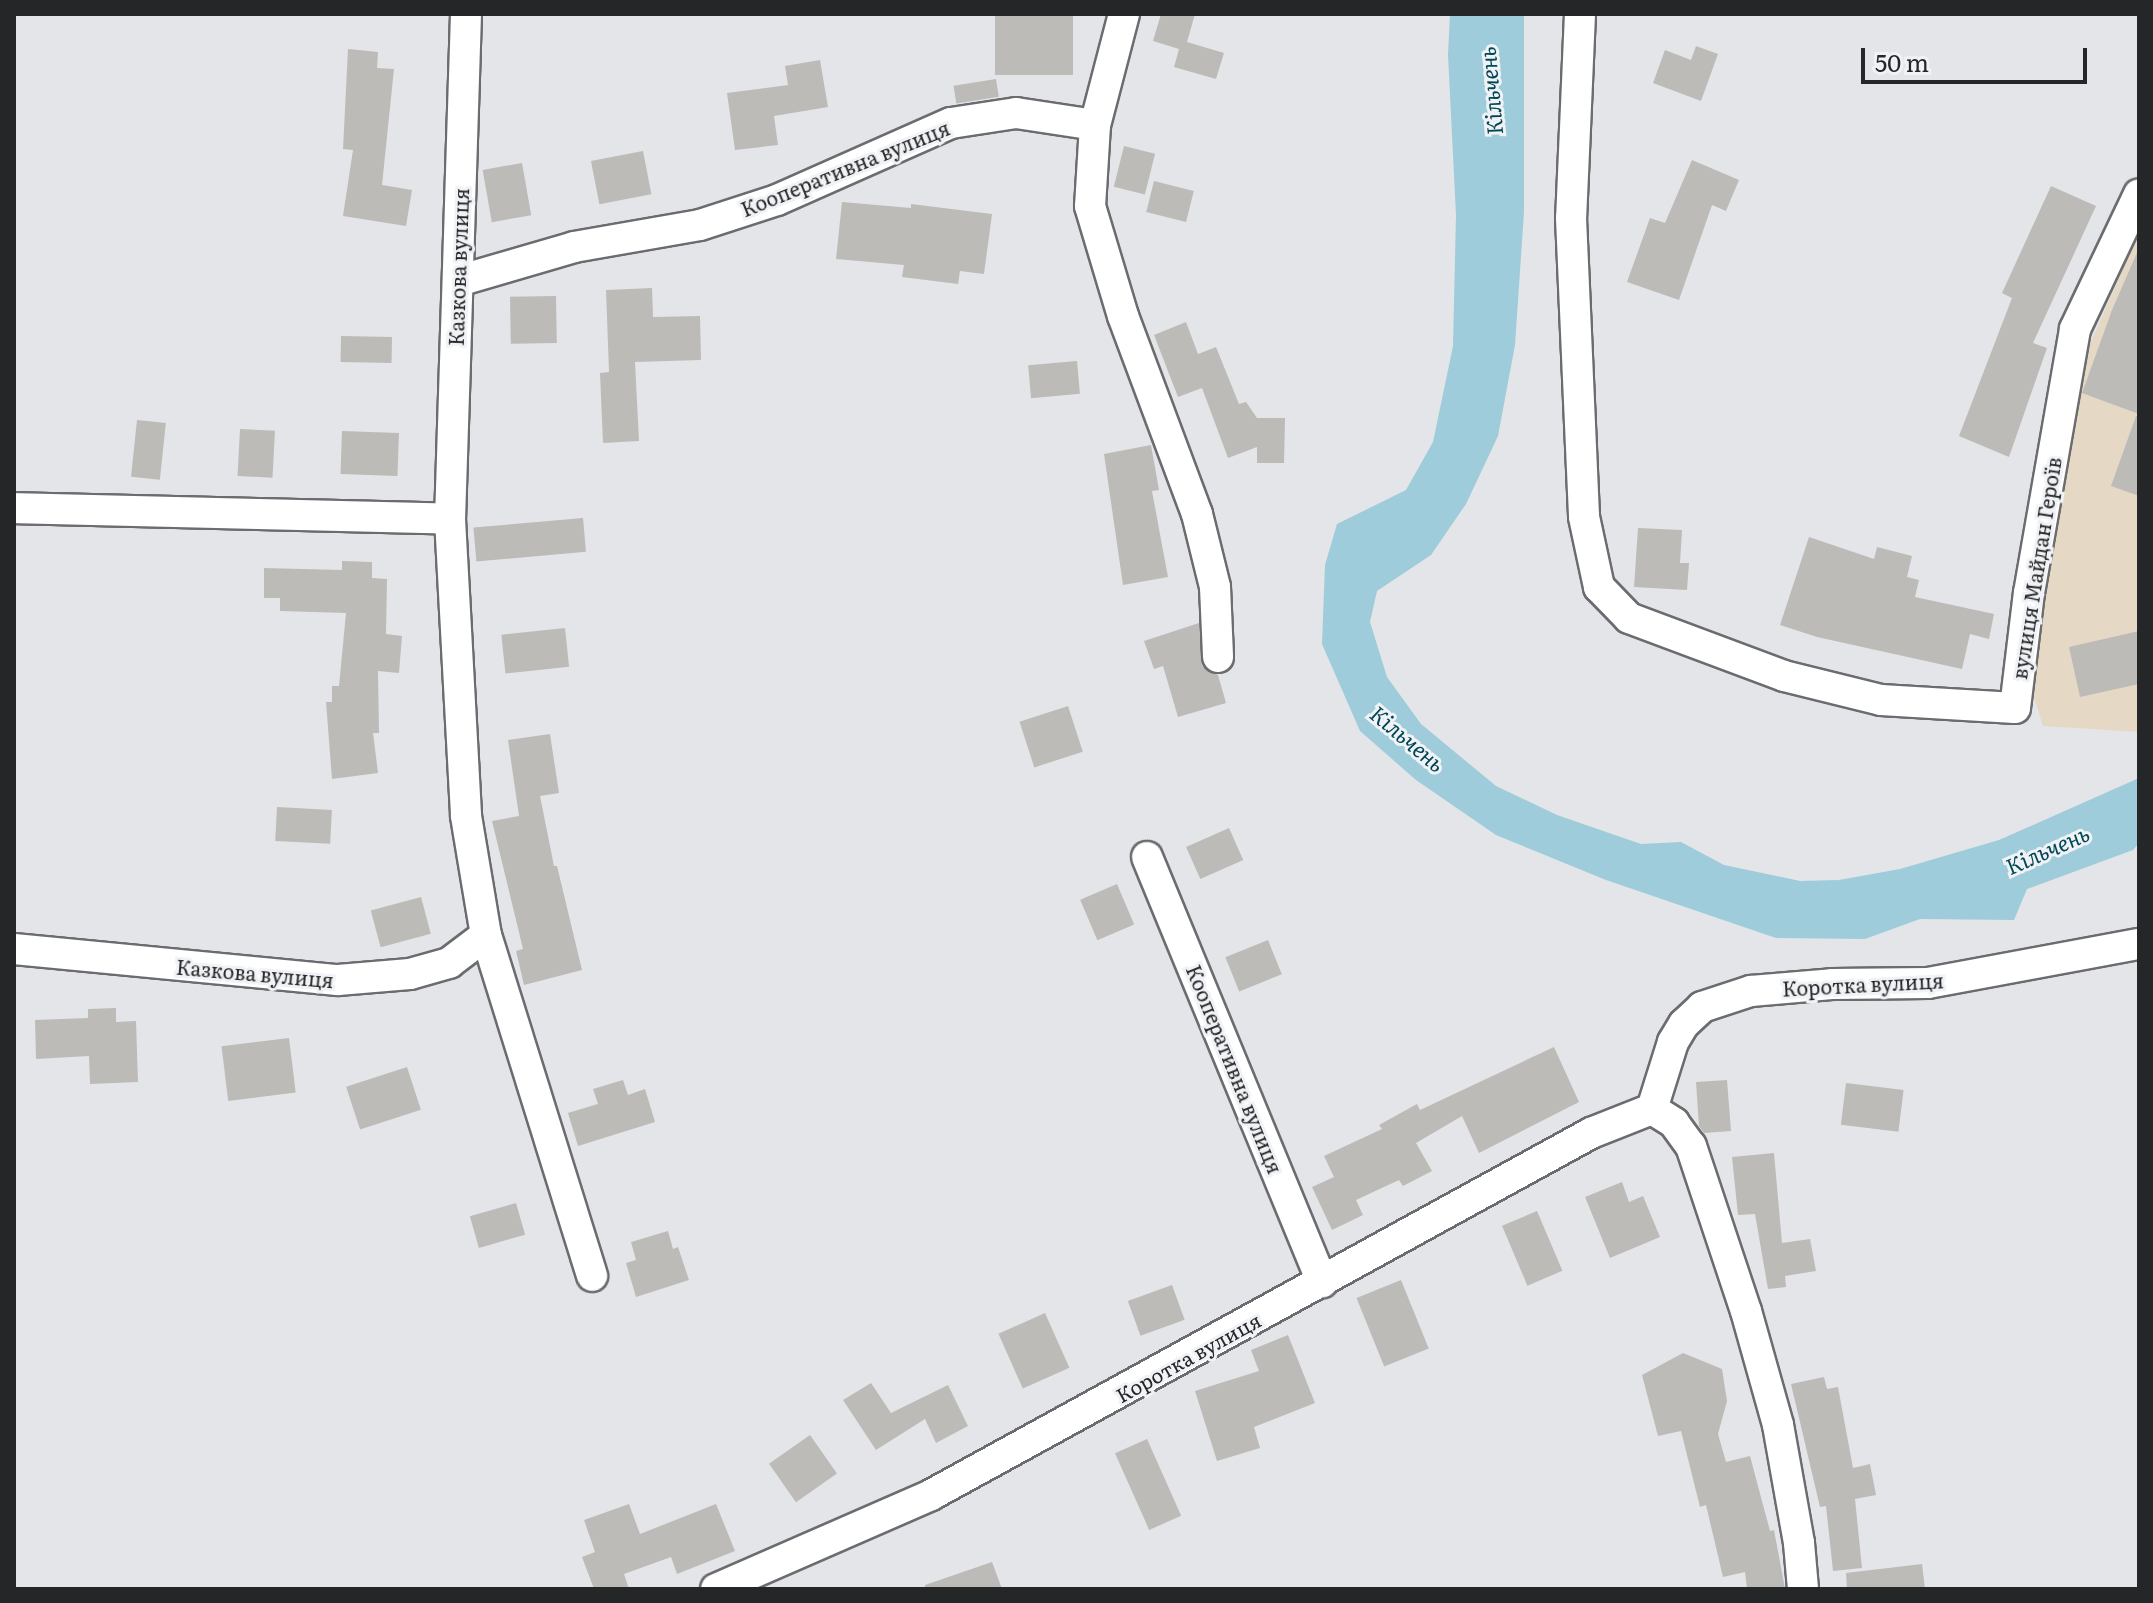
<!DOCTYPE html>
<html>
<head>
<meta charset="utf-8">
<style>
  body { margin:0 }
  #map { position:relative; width:2153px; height:1603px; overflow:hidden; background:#e3e5e8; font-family:Literata,serif }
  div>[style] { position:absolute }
  .industrial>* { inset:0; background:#e5d9c5 }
  .water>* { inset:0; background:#9eccda }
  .building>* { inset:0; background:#bdbbb8; transform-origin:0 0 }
  .roads { filter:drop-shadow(2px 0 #6a6c6f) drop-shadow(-2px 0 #6a6c6f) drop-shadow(0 2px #6a6c6f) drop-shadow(0 -2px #6a6c6f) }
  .street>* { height:30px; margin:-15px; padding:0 15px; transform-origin:15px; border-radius:15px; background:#fff }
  span { translate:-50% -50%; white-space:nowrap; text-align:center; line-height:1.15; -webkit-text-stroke:6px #f0f2f5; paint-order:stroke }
  .street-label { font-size:20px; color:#252627 }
  .water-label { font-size:22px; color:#004756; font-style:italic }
  .frame { position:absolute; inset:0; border:16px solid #252627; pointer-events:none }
  .scale { position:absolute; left:1861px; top:48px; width:226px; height:36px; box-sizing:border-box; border:4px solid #252627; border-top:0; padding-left:10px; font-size:24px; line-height:28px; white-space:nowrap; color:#252627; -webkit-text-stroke:6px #f0f2f5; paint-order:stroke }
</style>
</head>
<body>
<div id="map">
  <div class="industrial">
    <div style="clip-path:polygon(2139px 233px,2139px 732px,2043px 726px,2027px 675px,2082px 362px)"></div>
  </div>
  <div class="water">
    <div style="clip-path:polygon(1450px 14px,1524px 14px,1524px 212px,1515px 345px,1498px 436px,1466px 504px,1431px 555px,1377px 591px,1370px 622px,1387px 677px,1421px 724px,1496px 786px,1557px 815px,1641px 844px,1681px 842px,1724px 865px,1800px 881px,1839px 880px,1900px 869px,1999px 840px,2139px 778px,2139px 843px,2133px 850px,2027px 889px,2014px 920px,1920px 919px,1865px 939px,1776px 938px,1606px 880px,1496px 835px,1416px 780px,1360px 731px,1322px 644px,1325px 565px,1337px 524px,1406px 490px,1433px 442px,1453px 346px,1456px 215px,1448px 55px)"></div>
  </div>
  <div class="building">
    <div style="left:995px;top:14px;width:78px;height:61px"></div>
    <div style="clip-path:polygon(1161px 14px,1195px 14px,1187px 42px,1224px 53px,1216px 79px,1174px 67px,1179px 49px,1153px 41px)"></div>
    <div style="clip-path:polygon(1696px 46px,1718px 54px,1701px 101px,1653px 83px,1665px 50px,1691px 60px)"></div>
    <div style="clip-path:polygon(348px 49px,378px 52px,377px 68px,394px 69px,382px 185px,412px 190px,406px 226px,343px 216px,353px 150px,343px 149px)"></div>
    <div style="clip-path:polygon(820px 60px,828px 107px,774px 116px,778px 145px,735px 150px,727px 93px,788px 85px,785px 66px)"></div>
    <div style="left:996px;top:79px;width:18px;height:43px;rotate:81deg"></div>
    <div style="left:1124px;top:146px;width:32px;height:42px;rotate:14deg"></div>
    <div style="left:643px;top:151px;width:44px;height:53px;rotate:79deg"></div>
    <div style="clip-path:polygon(1692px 160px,1739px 180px,1726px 211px,1712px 205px,1679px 300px,1627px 282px,1650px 218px,1665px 223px)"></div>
    <div style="left:522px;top:163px;width:53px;height:40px;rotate:80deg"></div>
    <div style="left:1154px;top:181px;width:41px;height:32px;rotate:14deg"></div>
    <div style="clip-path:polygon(2051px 186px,2096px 206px,2033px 343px,2047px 348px,2009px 457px,1959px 436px,2012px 298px,2002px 293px)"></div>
    <div style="clip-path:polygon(842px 202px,911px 208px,911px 204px,992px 214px,984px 274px,960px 271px,958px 284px,902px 277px,904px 265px,836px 259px)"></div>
    <div style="clip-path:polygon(2139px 248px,2139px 414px,2082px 393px,2112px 310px)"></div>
    <div style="clip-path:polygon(652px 288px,653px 317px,700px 316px,701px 360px,635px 362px,639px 441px,603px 443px,600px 373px,609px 372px,606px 290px)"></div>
    <div style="left:556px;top:296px;width:47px;height:46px;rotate:89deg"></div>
    <div style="clip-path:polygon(1186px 322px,1198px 354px,1216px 347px,1239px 404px,1246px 402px,1257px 418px,1285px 418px,1284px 463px,1257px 463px,1257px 447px,1228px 458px,1202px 388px,1178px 397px,1154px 335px)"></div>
    <div style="left:341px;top:336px;width:51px;height:26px;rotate:1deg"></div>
    <div style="left:1077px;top:361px;width:33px;height:49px;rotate:85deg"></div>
    <div style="clip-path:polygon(2136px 416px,2139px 417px,2139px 496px,2111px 486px)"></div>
    <div style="left:137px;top:420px;width:29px;height:57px;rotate:6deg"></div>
    <div style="left:240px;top:429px;width:35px;height:47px;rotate:3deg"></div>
    <div style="left:342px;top:431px;width:57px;height:43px;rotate:2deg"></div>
    <div style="clip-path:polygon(1151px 445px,1159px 490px,1152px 491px,1168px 577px,1123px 585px,1104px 454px)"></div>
    <div style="left:583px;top:518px;width:34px;height:110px;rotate:85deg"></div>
    <div style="clip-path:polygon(1638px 528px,1682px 530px,1680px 563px,1689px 563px,1687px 590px,1634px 587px)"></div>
    <div style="clip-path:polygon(1809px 537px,1874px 559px,1877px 547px,1912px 556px,1907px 577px,1919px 580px,1915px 597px,1994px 614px,1989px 639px,1970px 634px,1962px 669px,1817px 637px,1780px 625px)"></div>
    <div style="clip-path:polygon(342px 561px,372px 562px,372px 578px,387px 579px,386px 634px,402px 636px,399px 673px,378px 671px,379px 733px,373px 733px,378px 773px,332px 779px,326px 702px,332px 702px,332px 686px,339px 686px,346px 613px,280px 611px,280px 598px,264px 598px,264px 568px,342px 570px)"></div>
    <div style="clip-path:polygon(1199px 623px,1202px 666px,1218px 675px,1226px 703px,1178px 717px,1163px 666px,1154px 669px,1144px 641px)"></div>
    <div style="left:565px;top:628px;width:39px;height:64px;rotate:84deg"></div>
    <div style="clip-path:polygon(2139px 631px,2139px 684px,2080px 697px,2069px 647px)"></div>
    <div style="left:1068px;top:706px;width:48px;height:51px;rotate:72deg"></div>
    <div style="clip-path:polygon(550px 734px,559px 793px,540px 796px,554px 866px,557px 866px,582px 970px,524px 985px,516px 951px,523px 949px,492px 821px,519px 816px,508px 740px)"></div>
    <div style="left:277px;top:807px;width:55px;height:34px;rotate:3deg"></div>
    <div style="left:1229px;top:828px;width:35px;height:47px;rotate:66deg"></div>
    <div style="left:1117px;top:884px;width:44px;height:40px;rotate:67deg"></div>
    <div style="left:421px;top:897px;width:38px;height:52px;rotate:75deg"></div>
    <div style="left:1268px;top:940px;width:37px;height:46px;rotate:68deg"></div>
    <div style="clip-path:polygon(116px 1008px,116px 1022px,136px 1021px,138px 1082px,90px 1084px,89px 1056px,36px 1059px,35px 1020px,88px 1018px,88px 1009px)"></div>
    <div style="left:289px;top:1038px;width:55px;height:68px;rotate:83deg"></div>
    <div style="clip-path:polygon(1554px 1047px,1579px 1102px,1479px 1153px,1462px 1116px,1416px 1143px,1432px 1171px,1403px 1186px,1399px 1180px,1356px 1200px,1363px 1215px,1332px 1230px,1312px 1187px,1334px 1177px,1324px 1156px,1382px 1129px,1379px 1125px,1417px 1104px,1420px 1110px)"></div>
    <div style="left:407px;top:1067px;width:45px;height:64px;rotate:72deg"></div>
    <div style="clip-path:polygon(623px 1080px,628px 1095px,645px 1089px,655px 1122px,578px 1146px,568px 1113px,598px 1104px,593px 1089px)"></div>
    <div style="clip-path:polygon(1727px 1080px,1731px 1131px,1704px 1133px,1699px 1126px,1696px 1082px)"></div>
    <div style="left:1846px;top:1083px;width:58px;height:42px;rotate:7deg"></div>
    <div style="clip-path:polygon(1774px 1153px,1782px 1243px,1810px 1239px,1816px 1271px,1785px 1276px,1786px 1287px,1768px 1289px,1755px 1214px,1738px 1215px,1732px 1157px)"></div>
    <div style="clip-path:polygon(1622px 1182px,1629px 1202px,1643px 1196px,1660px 1237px,1610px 1258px,1585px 1197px)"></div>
    <div style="left:516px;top:1203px;width:33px;height:48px;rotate:74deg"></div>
    <div style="left:1537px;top:1211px;width:65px;height:38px;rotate:67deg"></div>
    <div style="clip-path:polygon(668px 1231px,673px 1249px,678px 1247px,689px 1280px,636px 1297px,626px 1263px,636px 1260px,631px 1242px)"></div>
    <div style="left:1401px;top:1280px;width:74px;height:48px;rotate:68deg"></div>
    <div style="left:1172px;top:1285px;width:37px;height:47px;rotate:70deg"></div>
    <div style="left:1045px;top:1313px;width:60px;height:51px;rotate:66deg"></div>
    <div style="clip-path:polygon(1288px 1335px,1315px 1403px,1254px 1427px,1260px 1448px,1217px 1461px,1195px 1391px,1259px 1371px,1251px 1350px)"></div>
    <div style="clip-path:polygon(1683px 1353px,1722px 1369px,1727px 1401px,1718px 1434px,1726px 1462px,1750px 1456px,1770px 1531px,1774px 1530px,1785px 1589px,1747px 1589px,1745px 1572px,1723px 1577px,1706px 1505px,1700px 1507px,1681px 1431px,1658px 1436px,1642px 1375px)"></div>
    <div style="clip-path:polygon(1824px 1377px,1827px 1389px,1838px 1387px,1853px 1468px,1870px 1464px,1876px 1495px,1855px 1499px,1862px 1568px,1833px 1571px,1826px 1506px,1820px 1507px,1791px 1384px)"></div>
    <div style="clip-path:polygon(871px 1383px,891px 1413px,948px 1385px,968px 1426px,936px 1443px,925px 1419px,876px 1450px,843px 1400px)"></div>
    <div style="left:810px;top:1435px;width:47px;height:50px;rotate:55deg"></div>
    <div style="left:1147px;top:1439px;width:84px;height:35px;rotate:66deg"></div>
    <div style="clip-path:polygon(629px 1504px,640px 1534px,716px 1504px,735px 1551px,677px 1574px,671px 1557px,624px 1574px,629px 1589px,594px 1589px,582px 1557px,595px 1552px,584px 1520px)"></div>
    <div style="clip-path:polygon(992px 1562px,1002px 1589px,925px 1589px,925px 1585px)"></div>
    <div style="clip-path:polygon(1922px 1564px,1925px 1589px,1847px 1589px,1846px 1573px)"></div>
  </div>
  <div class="roads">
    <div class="street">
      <div style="left:466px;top:14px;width:505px;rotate:91.81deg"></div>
      <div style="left:450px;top:519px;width:297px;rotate:86.9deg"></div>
      <div style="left:466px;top:816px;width:121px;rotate:80.5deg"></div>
      <div style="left:486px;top:935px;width:357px;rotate:72.7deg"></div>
      <div style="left:1124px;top:14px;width:115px;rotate:104.6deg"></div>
      <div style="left:1095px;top:125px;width:81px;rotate:93.5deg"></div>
      <div style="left:1090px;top:206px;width:115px;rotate:73.3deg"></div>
      <div style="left:1123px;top:316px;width:211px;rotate:69.5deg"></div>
      <div style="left:1197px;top:514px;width:75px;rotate:76.1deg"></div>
      <div style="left:1215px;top:587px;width:70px;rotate:87.5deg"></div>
      <div style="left:1580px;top:14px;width:204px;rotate:92.5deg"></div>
      <div style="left:1571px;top:218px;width:299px;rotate:87.5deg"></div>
      <div style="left:1584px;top:517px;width:72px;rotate:77.9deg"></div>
      <div style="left:1599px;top:587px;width:43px;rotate:45.9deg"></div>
      <div style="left:1629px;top:618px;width:165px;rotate:20.5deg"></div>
      <div style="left:1784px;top:676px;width:100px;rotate:13.9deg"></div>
      <div style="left:1881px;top:700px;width:134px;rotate:3.4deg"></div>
      <div style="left:2015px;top:708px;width:116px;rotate:-83.1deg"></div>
      <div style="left:2029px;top:593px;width:268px;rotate:-80.1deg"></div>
      <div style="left:2075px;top:329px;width:149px;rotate:-64.6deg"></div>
      <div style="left:458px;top:281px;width:121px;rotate:-16.3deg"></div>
      <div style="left:574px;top:247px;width:128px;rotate:-9.9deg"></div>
      <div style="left:700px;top:225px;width:81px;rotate:-18deg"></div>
      <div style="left:777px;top:200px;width:190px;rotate:-23.9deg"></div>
      <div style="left:951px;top:123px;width:66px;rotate:-8.7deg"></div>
      <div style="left:1016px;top:113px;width:80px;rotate:8.6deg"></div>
      <div style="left:14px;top:508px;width:436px;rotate:1.4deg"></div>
      <div style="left:1147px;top:857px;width:460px;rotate:67.6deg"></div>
      <div style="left:14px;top:949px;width:325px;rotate:5.5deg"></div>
      <div style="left:338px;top:980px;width:72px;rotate:-4.8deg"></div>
      <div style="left:410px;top:974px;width:41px;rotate:-15.8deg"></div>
      <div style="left:449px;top:963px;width:46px;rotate:-37.1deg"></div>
      <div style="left:1652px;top:1109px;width:26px;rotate:32deg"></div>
      <div style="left:1674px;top:1123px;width:29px;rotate:54deg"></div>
      <div style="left:1691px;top:1146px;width:174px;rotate:71.6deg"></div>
      <div style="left:1746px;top:1311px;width:118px;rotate:74.3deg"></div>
      <div style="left:1778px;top:1425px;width:120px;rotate:79.9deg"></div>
      <div style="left:1799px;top:1543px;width:46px;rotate:85deg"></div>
      <div style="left:716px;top:1589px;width:235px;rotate:-23.6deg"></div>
      <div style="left:931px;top:1495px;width:753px;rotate:-28.74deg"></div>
      <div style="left:1591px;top:1133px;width:66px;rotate:-21.5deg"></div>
      <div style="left:1652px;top:1109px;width:70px;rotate:-72.6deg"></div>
      <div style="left:1673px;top:1042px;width:21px;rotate:-59deg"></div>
      <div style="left:1684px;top:1024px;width:25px;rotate:-43deg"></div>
      <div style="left:1702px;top:1007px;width:52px;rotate:-18.1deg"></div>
      <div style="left:1751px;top:991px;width:81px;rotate:-4.9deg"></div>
      <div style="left:1832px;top:984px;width:96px;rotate:-0.6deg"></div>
      <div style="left:1928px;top:983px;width:215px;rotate:-10.5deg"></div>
    </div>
  </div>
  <div class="street-label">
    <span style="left:845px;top:168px;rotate:-22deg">Кооперативна вулиця</span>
    <span style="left:458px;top:267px;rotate:-88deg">Казкова вулиця</span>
    <span style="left:2036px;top:568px;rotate:-81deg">вулиця Майдан Героїв</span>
    <span style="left:255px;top:973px;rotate:5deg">Казкова вулиця</span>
    <span style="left:1863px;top:984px;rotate:-3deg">Коротка вулиця</span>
    <span style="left:1235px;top:1069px;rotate:68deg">Кооперативна вулиця</span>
    <span style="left:1188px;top:1357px;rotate:-29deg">Коротка вулиця</span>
  </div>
  <div class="water-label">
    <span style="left:1490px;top:91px;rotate:-95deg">Кільчень</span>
    <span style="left:1408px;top:738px;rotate:40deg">Кільчень</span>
    <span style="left:2047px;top:849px;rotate:-24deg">Кільчень</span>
  </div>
  <div class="frame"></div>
  <div class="scale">50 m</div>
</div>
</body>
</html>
